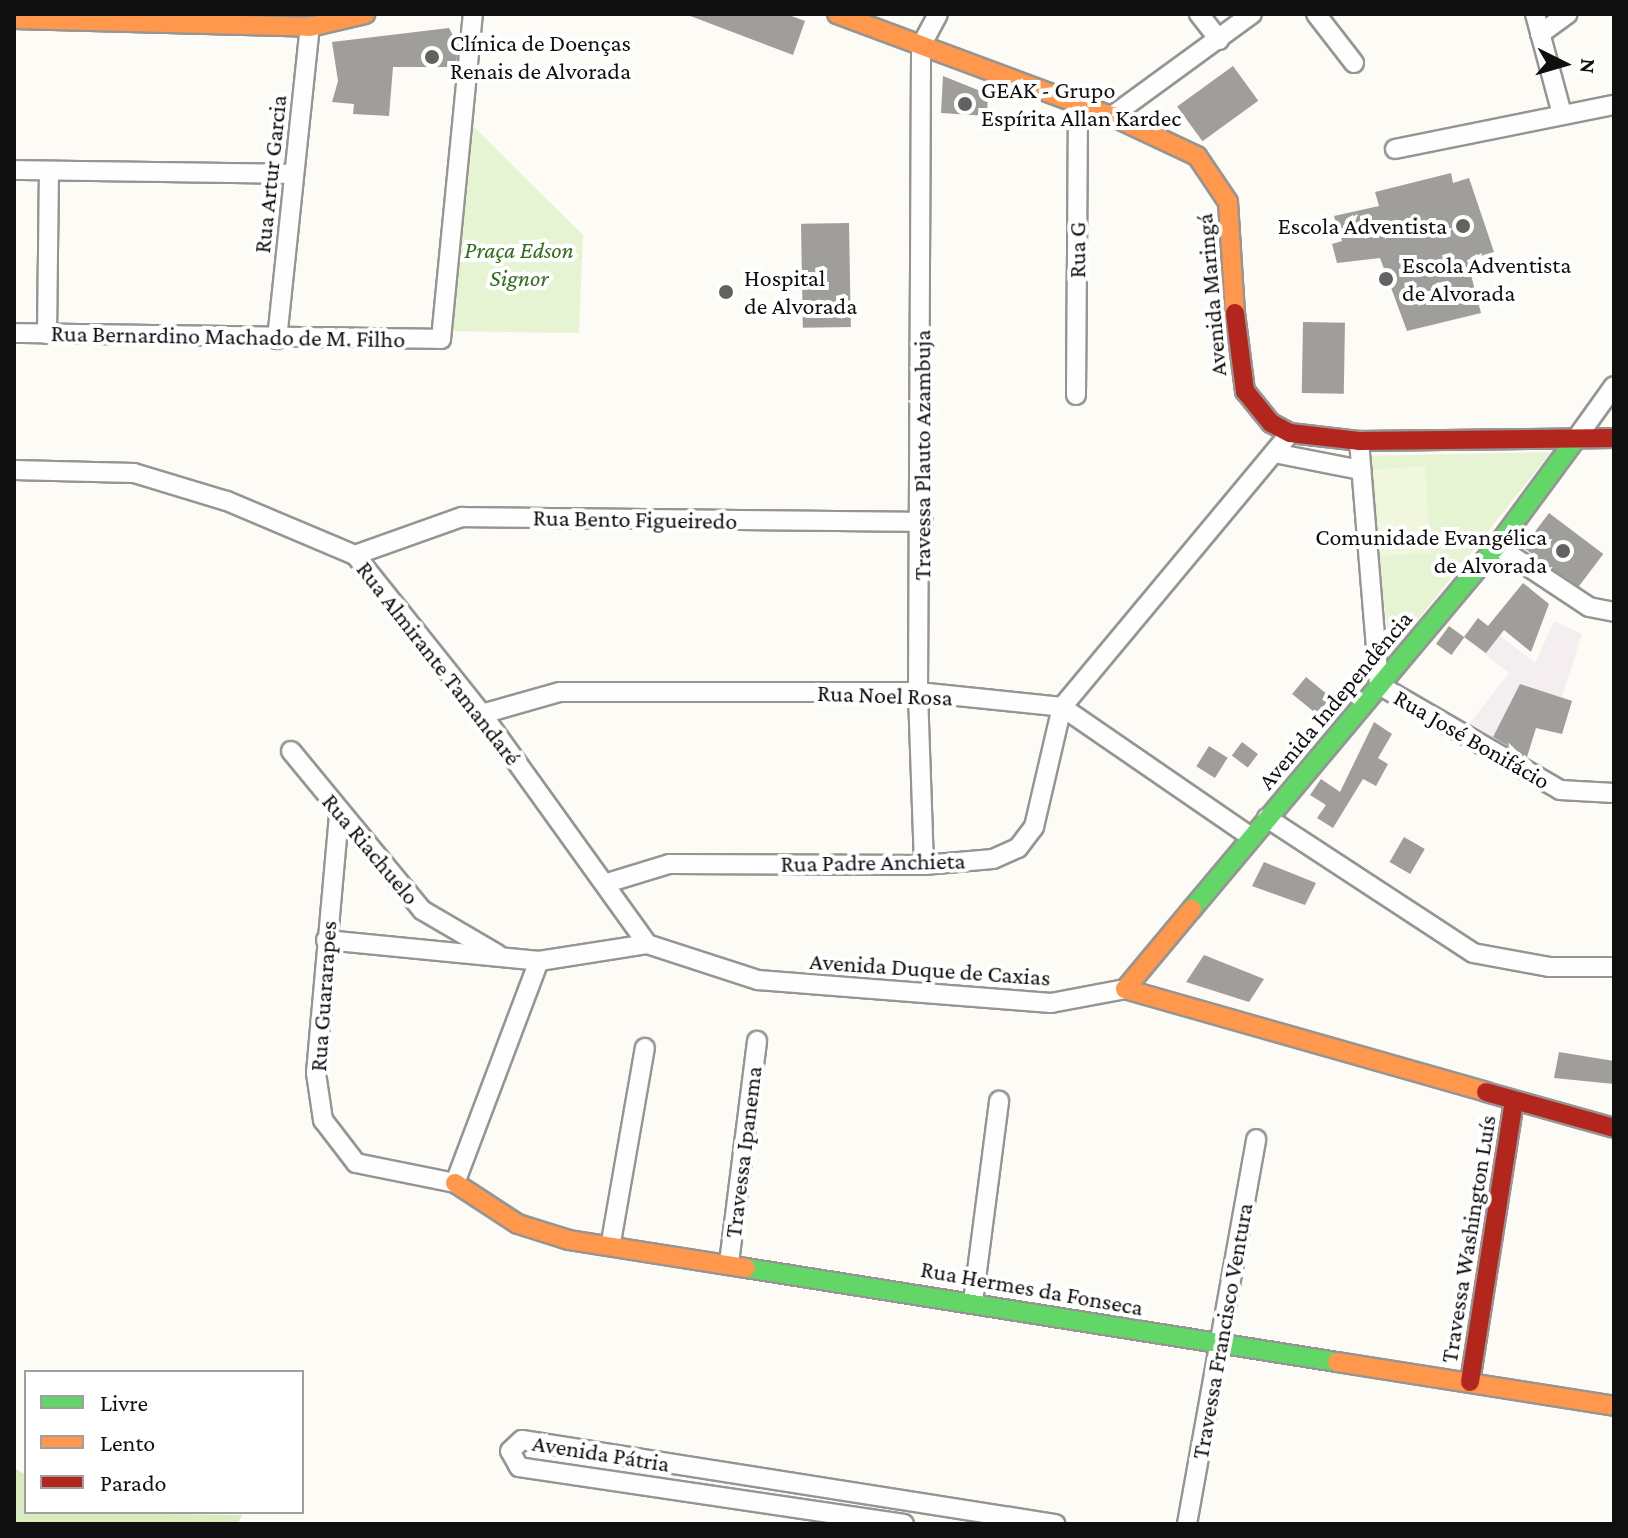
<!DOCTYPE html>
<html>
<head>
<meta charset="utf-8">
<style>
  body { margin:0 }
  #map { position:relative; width:1628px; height:1538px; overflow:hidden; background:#fcfbf5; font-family:"Crimson Pro",serif }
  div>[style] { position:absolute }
  .industrial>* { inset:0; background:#f4eef1 }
  .green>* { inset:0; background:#e7f4d3 }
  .forest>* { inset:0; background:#d8ecc0 }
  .pitch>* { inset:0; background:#f0f7dd; transform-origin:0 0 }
  .building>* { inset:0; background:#a09e9a; transform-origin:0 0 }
  .roads { filter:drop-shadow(2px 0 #969593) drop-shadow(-2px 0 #969593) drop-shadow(0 2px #969593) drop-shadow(0 -2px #969593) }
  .street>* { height:18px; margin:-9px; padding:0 9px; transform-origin:9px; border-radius:9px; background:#fffefe }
  .fast>* { height:18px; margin:-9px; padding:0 9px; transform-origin:9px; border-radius:9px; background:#63d668 }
  .slow>* { height:18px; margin:-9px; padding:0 9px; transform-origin:9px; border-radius:9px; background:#ff974d }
  .jam>* { height:18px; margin:-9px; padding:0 9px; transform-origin:9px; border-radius:9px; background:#b3261e }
  .dots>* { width:22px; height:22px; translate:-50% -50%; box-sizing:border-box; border:4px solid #fff; border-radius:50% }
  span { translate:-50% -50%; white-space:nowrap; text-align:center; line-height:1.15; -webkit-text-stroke:8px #fff; paint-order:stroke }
  .poi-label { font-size:24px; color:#0f0f0f }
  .left { translate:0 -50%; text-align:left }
  .right { translate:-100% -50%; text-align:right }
  .street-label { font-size:24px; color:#0f0f0f }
  .park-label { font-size:24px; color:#2e6e19; font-style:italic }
  .frame { position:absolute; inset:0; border:16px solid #0f0f0f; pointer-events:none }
  .legend { position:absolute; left:24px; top:1370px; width:280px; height:144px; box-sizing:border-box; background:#fff; border:2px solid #9f9f9f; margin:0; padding:10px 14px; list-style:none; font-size:24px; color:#0f0f0f }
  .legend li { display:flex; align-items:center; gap:16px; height:40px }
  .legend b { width:40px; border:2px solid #9f9f9f }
  .north { position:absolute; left:1524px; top:24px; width:80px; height:80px; -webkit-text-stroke:6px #fff; paint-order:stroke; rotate:95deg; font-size:22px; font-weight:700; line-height:32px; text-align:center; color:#0f0f0f }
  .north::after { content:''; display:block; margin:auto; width:28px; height:36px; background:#0f0f0f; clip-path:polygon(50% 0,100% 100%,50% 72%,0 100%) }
</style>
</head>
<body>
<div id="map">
  <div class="industrial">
    <div style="clip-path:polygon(1478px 618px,1535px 663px,1554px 621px,1582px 634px,1562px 696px,1572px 701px,1562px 734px,1536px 728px,1526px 759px,1467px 727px,1509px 673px,1464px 637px)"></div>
  </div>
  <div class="green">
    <div style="clip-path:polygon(469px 122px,583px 235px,579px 333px,448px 331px)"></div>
    <div style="clip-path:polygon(1551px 452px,1391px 654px,1363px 456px)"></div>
  </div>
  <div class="forest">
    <div style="clip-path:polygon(14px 1468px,26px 1475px,26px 1512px,242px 1515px,238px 1524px,14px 1524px)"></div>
  </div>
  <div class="pitch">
    <div style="left:1425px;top:466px;width:87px;height:51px;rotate:86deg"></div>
  </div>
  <div class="building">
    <div style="clip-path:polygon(685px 14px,786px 14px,805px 21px,793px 55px)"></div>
    <div style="clip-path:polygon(449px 28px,458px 45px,456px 67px,393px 67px,389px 116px,353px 114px,354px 104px,332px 102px,338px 81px,332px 42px)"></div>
    <div style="left:1233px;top:66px;width:43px;height:69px;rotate:54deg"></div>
    <div style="clip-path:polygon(943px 76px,988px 94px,987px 116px,941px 113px)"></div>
    <div style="clip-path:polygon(1451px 173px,1453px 183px,1469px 178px,1494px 252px,1467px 260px,1481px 313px,1407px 331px,1380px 258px,1337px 263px,1332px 244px,1342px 241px,1334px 216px,1379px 206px,1375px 192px)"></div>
    <div style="left:849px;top:223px;width:104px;height:48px;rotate:89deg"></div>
    <div style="left:1303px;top:322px;width:42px;height:71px;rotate:1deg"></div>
    <div style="left:1549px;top:513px;width:68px;height:43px;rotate:37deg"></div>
    <div style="clip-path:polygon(1523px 583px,1549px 604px,1531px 652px,1504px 630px,1486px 653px,1464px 637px,1478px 618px,1488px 626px)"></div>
    <div style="left:1449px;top:626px;width:19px;height:22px;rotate:36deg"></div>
    <div style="left:1306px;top:677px;width:32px;height:22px;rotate:39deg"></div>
    <div style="clip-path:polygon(1520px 684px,1572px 701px,1562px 734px,1536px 728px,1527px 757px,1493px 737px)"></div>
    <div style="clip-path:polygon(1374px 722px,1392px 734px,1378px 758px,1388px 764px,1376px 786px,1363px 779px,1333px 828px,1317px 818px,1326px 805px,1310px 795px,1321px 779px,1340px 792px)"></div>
    <div style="left:1242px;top:742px;width:20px;height:17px;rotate:37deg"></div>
    <div style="left:1209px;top:746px;width:22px;height:24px;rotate:32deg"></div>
    <div style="left:1404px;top:837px;width:24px;height:29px;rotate:30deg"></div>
    <div style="clip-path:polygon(1264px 862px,1316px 883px,1305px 905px,1252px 886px)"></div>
    <div style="clip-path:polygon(1204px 955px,1264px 979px,1249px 1002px,1186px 982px)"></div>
    <div style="clip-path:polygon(1559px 1052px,1614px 1061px,1614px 1084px,1554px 1078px)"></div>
  </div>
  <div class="roads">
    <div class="street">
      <div style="left:1199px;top:14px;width:33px;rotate:52deg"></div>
      <div style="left:1316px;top:14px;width:62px;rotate:52.2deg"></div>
      <div style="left:1535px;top:14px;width:104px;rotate:74.9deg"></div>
      <div style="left:1540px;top:34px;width:34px;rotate:-36deg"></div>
      <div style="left:1112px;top:116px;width:173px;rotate:-36.1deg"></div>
      <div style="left:1395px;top:149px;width:223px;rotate:-11.4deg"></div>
      <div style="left:14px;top:170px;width:280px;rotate:0.8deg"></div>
      <div style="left:14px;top:333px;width:427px;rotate:0.8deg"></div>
      <div style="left:441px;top:339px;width:327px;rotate:-84.4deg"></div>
      <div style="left:47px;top:334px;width:163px;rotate:-89.3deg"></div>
      <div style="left:277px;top:339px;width:314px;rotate:-84deg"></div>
      <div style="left:1076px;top:395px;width:289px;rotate:-89.6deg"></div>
      <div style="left:1576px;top:439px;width:65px;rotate:-54.4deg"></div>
      <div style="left:1359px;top:441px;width:245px;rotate:85.3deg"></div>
      <div style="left:1379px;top:685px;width:209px;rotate:30.1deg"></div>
      <div style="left:1560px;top:790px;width:54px;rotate:3.2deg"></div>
      <div style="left:1274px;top:453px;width:89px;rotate:11.1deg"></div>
      <div style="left:14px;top:470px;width:120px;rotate:1.4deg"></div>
      <div style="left:134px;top:473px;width:97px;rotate:16.8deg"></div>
      <div style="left:227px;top:501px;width:139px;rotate:22.9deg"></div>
      <div style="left:355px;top:555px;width:203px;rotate:51.4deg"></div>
      <div style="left:482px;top:714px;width:283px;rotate:54.3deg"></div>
      <div style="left:1497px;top:546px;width:110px;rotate:33.5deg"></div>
      <div style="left:1589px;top:607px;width:25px;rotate:11deg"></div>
      <div style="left:355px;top:555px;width:114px;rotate:-19.6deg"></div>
      <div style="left:462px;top:517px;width:461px;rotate:0.6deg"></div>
      <div style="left:482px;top:714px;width:81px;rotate:-15.8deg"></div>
      <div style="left:560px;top:692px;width:358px"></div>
      <div style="left:918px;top:692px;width:145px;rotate:5.9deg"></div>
      <div style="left:1062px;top:707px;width:229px;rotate:34.5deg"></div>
      <div style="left:291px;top:751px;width:206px;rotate:50.5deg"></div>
      <div style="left:422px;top:910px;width:87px;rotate:30.4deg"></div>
      <div style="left:339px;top:815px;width:259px;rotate:95.1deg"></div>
      <div style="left:316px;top:1073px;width:48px;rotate:81.5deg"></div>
      <div style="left:323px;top:1120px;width:54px;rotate:52.5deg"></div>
      <div style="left:356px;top:1163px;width:101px;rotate:11.4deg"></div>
      <div style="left:455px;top:1183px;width:237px;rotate:-69.3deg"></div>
      <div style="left:1267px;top:818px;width:246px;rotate:33.2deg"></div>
      <div style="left:1473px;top:953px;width:77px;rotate:10.4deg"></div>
      <div style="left:1549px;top:967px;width:65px"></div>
      <div style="left:924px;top:865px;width:173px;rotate:-92deg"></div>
      <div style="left:918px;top:692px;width:646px;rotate:-89.73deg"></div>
      <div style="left:921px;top:46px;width:36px;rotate:-62deg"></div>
      <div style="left:607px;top:883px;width:65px;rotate:-17deg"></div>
      <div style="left:669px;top:864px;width:255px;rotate:0.2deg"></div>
      <div style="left:924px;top:865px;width:69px;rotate:-5deg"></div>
      <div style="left:993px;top:859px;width:27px;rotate:-24deg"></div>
      <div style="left:1018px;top:848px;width:26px;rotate:-53deg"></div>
      <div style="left:1034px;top:827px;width:123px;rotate:-76.9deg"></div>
      <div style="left:1062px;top:707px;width:356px;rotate:-50.2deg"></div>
      <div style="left:326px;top:940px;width:214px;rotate:5.6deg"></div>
      <div style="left:539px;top:961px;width:109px;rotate:-8.9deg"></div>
      <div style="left:647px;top:944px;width:117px;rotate:18deg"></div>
      <div style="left:758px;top:980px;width:294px;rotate:4.5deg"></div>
      <div style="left:1051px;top:1003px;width:75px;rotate:-10.7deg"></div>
      <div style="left:611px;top:1242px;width:197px;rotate:-80.1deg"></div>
      <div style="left:729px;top:1263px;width:224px;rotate:-82.8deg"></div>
      <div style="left:973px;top:1302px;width:203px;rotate:-82.6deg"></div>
      <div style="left:904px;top:1524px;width:389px;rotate:-171.6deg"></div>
      <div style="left:519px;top:1467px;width:18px;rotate:-119deg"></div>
      <div style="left:510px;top:1451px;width:16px;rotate:-43deg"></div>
      <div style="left:522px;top:1440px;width:540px;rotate:8.96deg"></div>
      <div style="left:1187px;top:1524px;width:391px;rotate:-79.8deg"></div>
    </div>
    <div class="fast">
      <div style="left:1192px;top:909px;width:474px;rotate:-50deg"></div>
      <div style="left:1497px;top:546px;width:133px;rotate:-53.6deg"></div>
      <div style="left:746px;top:1268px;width:598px;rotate:9.04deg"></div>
    </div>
    <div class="slow">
      <div style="left:837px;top:14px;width:293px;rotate:20.4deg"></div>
      <div style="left:1112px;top:116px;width:94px;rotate:25.2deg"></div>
      <div style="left:1197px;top:156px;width:55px;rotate:56deg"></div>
      <div style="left:1228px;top:202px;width:111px;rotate:86.4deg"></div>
      <div style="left:14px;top:19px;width:296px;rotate:1.5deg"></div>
      <div style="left:310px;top:27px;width:57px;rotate:-13.3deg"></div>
      <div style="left:1192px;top:909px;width:104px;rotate:129.9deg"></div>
      <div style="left:1125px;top:989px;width:375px;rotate:15.9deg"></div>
      <div style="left:455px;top:1183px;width:75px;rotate:33.1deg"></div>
      <div style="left:518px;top:1224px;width:53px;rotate:17.4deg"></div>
      <div style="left:569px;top:1240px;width:179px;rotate:9deg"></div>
      <div style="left:1337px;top:1362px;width:280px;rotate:9deg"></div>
    </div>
    <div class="jam">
      <div style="left:1235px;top:313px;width:79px;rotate:82.7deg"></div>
      <div style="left:1245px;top:391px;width:41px;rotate:50.9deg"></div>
      <div style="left:1271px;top:423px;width:21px;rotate:28deg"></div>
      <div style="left:1290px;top:433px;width:69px;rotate:6.6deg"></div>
      <div style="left:1359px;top:441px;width:255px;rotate:-0.7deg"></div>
      <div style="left:1486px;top:1092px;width:133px;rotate:15.7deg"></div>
      <div style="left:1470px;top:1382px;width:283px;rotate:-81.1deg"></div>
    </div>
  </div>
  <div class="dots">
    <div style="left:432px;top:57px;background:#626260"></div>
    <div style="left:965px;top:104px;background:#626260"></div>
    <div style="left:1463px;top:226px;background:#626260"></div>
    <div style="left:1386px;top:279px;background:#626260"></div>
    <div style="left:726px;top:292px;background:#626260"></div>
    <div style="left:1563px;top:551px;background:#626260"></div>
  </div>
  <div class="poi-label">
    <span class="left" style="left:450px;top:57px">Clínica de Doenças<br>Renais de Alvorada</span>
    <span class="left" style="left:981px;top:104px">GEAK - Grupo<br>Espírita Allan Kardec</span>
    <span class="right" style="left:1447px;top:226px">Escola Adventista</span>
    <span class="left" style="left:1402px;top:279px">Escola Adventista<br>de Alvorada</span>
    <span class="left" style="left:744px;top:292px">Hospital<br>de Alvorada</span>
    <span class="right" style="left:1547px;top:551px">Comunidade Evangélica<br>de Alvorada</span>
  </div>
  <div class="street-label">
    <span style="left:270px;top:174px;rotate:-84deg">Rua Artur Garcia</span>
    <span style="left:1077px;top:250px;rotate:-90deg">Rua G</span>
    <span style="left:1211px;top:295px;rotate:-95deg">Avenida Maringá</span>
    <span style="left:228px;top:336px;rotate:1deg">Rua Bernardino Machado de M. Filho</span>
    <span style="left:922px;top:455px;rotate:-90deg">Travessa Plauto Azambuja</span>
    <span style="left:635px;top:519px;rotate:1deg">Rua Bento Figueiredo</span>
    <span style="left:439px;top:663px;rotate:52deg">Rua Almirante Tamandaré</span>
    <span style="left:885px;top:695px;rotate:2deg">Rua Noel Rosa</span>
    <span style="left:1335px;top:700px;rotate:-50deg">Avenida Independência</span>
    <span style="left:1472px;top:739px;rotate:30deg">Rua José Bonifácio</span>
    <span style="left:371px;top:849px;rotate:50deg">Rua Riachuelo</span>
    <span style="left:873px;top:862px;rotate:-1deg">Rua Padre Anchieta</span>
    <span style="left:930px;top:969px;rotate:4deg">Avenida Duque de Caxias</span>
    <span style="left:323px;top:996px;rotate:-86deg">Rua Guararapes</span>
    <span style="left:743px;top:1152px;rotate:-83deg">Travessa Ipanema</span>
    <span style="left:1468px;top:1239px;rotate:-81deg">Travessa Washington Luís</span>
    <span style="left:1032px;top:1288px;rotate:10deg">Rua Hermes da Fonseca</span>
    <span style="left:1222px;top:1331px;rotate:-80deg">Travessa Francisco Ventura</span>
    <span style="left:601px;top:1453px;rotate:9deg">Avenida Pátria</span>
  </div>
  <div class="park-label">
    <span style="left:519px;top:264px">Praça Edson<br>Signor</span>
  </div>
  <div class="frame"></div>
  <ul class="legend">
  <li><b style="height:10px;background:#63d668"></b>Livre</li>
  <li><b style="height:10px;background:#ff974d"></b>Lento</li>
  <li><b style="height:10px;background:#b3261e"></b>Parado</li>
  </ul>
  <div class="north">N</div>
</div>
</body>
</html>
